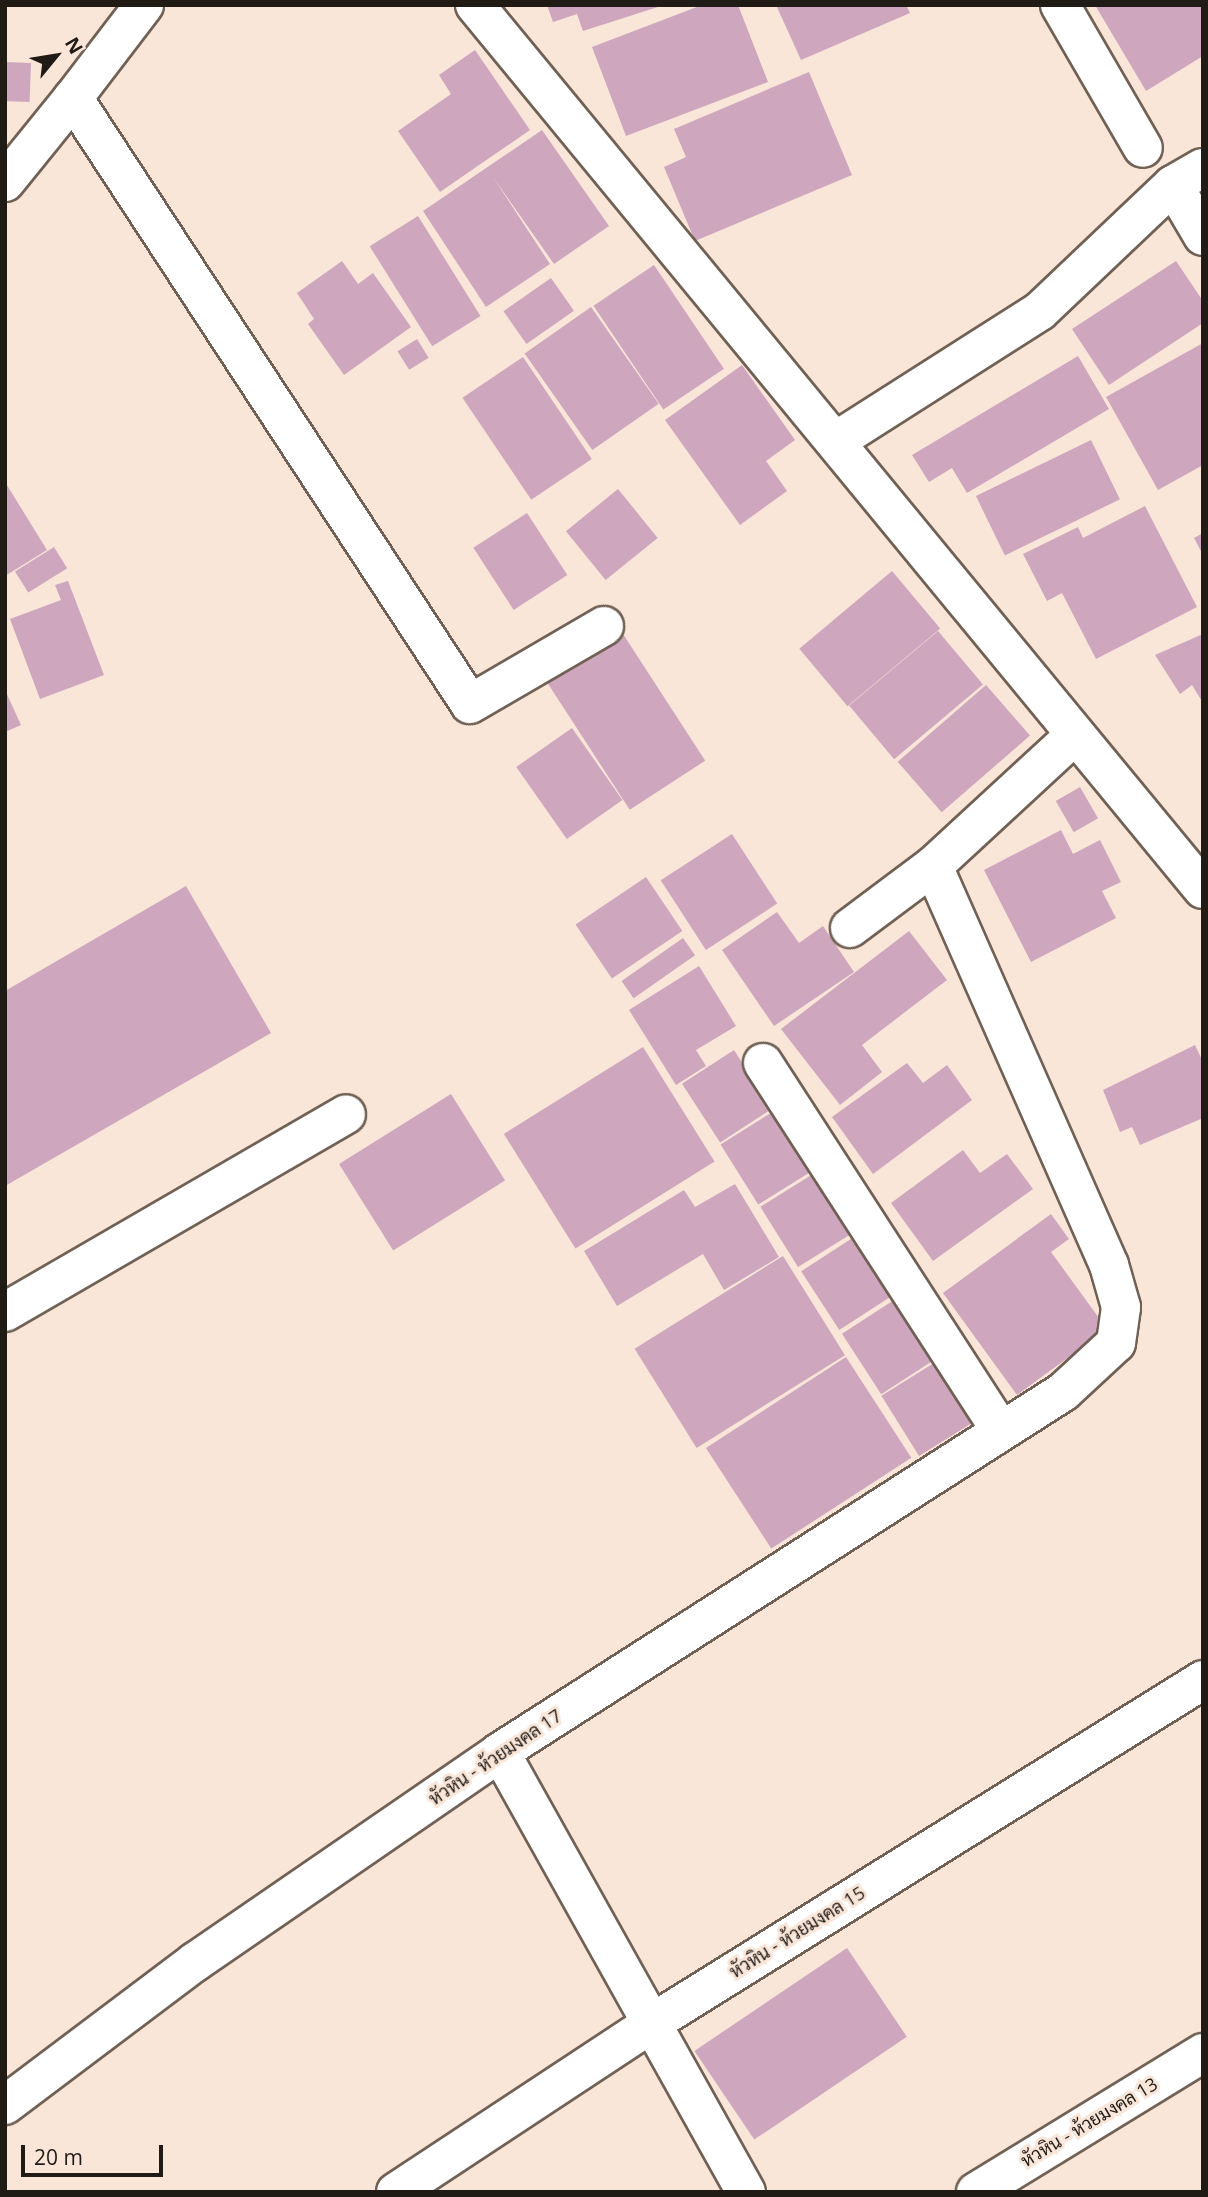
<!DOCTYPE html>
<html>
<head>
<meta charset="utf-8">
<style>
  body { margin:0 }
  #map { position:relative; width:1208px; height:2197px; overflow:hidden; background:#f9e6d8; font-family:"Open Sans",Sarabun,sans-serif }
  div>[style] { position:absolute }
  .building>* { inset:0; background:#cea6be; transform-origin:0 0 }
  .roads { filter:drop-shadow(2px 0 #716155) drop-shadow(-2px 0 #716155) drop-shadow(0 2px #716155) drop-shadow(0 -2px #716155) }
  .minor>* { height:38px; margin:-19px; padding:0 19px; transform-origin:19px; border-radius:19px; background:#fff }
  span { translate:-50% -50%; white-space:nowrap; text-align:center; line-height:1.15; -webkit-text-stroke:6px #f9e6d8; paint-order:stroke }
  .street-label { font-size:18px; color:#211b16 }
  .frame { position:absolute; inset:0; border:7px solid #211b16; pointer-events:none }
  .north { position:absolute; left:21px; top:21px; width:70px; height:70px; -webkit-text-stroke:5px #f9e6d8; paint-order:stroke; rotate:60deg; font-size:19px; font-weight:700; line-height:28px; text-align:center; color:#211b16 }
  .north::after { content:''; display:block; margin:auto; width:24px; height:32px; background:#211b16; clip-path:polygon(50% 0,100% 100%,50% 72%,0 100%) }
  .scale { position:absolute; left:21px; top:2145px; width:142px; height:32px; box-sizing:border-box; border:4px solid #211b16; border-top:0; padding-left:9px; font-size:21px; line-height:24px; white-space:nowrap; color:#211b16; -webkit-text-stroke:5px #f9e6d8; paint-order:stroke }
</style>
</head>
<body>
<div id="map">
  <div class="building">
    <div style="clip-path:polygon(547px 5px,661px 5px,661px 6px,583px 31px,577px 14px,553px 22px)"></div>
    <div style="clip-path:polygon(702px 5px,738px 5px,768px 82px,626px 136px,592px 47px)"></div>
    <div style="clip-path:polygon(776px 5px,906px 5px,910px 13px,801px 60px)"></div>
    <div style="clip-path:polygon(1095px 5px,1203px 5px,1203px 56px,1146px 91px)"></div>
    <div style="clip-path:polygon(475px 50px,530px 130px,440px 192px,398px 131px,451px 94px,439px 75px)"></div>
    <div style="left:5px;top:62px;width:26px;height:39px;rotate:2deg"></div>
    <div style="clip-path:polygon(809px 72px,852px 175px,695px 241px,664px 167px,686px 157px,674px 129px)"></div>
    <div style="clip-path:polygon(542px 130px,609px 226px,554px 264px,493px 177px,550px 264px,486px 307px,423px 211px)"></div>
    <div style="left:418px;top:216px;width:118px;height:57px;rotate:58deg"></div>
    <div style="clip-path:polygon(342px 261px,358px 284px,373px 273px,411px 327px,344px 375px,308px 324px,314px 319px,297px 293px)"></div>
    <div style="clip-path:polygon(1176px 261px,1203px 301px,1203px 323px,1109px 385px,1072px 329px)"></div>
    <div style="left:654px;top:265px;width:125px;height:73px;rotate:56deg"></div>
    <div style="left:551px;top:278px;width:40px;height:58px;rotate:55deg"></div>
    <div style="left:591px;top:307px;width:118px;height:81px;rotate:55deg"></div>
    <div style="left:417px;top:339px;width:22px;height:23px;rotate:58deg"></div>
    <div style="clip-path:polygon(1203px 343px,1203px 465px,1158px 490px,1106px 397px)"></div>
    <div style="clip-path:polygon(1078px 356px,1109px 409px,967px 493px,952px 468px,929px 482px,912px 455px)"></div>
    <div style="left:523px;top:357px;width:123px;height:73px;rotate:56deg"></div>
    <div style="clip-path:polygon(742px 365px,795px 440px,766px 461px,787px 491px,740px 525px,665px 420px)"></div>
    <div style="left:1091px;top:440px;width:66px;height:128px;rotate:64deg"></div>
    <div style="clip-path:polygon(5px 482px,47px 550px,5px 576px)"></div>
    <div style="left:618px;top:489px;width:63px;height:67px;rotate:51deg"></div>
    <div style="clip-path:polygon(1145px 506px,1197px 607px,1096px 659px,1062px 593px,1047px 601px,1023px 554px,1078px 527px,1083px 538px)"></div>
    <div style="left:527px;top:513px;width:74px;height:64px;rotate:57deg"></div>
    <div style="clip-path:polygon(1203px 533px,1203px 555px,1194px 538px)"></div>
    <div style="left:54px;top:547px;width:25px;height:46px;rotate:58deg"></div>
    <div style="left:892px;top:571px;width:75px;height:121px;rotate:50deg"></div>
    <div style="clip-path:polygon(68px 581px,104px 675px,40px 699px,10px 619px,61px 600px,55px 585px)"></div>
    <div style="left:938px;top:631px;width:70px;height:116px;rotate:50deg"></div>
    <div style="left:623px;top:634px;width:151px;height:90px;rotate:57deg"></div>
    <div style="clip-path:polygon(1203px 634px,1203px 703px,1192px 685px,1180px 694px,1155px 655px)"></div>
    <div style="left:986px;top:685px;width:67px;height:117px;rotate:49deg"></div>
    <div style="clip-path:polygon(5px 690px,21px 725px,5px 732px)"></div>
    <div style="left:572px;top:728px;width:88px;height:68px;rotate:55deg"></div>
    <div style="left:1080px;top:787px;width:36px;height:28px;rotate:60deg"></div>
    <div style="clip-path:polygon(1061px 830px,1073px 854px,1100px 840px,1121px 882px,1102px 891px,1116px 918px,1031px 962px,984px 870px)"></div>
    <div style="left:732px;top:834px;width:83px;height:85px;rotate:57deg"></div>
    <div style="left:646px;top:877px;width:65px;height:85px;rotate:56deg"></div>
    <div style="clip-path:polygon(186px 886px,271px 1033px,5px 1186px,5px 991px)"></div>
    <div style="clip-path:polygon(777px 912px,799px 943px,823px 926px,854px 972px,774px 1026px,722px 950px)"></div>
    <div style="clip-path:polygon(909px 931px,947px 980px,862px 1045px,882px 1072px,840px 1105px,781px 1029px)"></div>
    <div style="left:683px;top:938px;width:21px;height:75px;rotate:55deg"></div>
    <div style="clip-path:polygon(699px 966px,736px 1026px,696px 1050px,706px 1066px,676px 1085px,629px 1010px)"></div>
    <div style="clip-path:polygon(1195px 1045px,1203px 1062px,1203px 1118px,1140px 1145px,1132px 1127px,1120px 1132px,1103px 1090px)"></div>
    <div style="left:643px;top:1047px;width:135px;height:164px;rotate:58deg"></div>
    <div style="left:734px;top:1050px;width:70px;height:62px;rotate:57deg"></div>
    <div style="clip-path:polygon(907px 1063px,923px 1083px,947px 1065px,972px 1100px,873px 1174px,832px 1117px)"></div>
    <div style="left:451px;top:1094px;width:102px;height:132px;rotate:58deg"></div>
    <div style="left:774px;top:1111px;width:71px;height:63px;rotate:58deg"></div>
    <div style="clip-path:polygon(963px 1150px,980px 1173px,1007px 1154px,1033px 1189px,933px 1261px,891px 1203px)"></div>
    <div style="left:813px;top:1174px;width:71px;height:62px;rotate:58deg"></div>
    <div style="clip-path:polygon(735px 1184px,779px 1257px,724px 1290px,703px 1254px,617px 1306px,584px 1251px,684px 1190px,695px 1207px)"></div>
    <div style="clip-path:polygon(1051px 1214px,1069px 1239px,1051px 1252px,1107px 1329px,1017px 1395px,943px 1293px)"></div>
    <div style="left:854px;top:1237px;width:70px;height:63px;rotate:57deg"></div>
    <div style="left:783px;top:1256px;width:117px;height:175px;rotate:58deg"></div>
    <div style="left:894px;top:1300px;width:72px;height:62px;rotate:57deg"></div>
    <div style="left:846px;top:1357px;width:120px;height:167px;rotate:57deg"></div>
    <div style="left:934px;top:1363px;width:71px;height:62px;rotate:58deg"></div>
    <div style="left:847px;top:1948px;width:107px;height:184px;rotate:56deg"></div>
  </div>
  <div class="roads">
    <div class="minor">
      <div style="left:475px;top:5px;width:1145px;rotate:50.53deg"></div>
      <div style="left:1060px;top:5px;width:165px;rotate:59.9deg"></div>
      <div style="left:73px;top:98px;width:117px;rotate:-52.6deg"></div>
      <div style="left:5px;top:182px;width:108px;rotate:-51deg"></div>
      <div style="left:73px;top:98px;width:724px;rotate:56.77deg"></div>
      <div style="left:470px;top:704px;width:155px;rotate:-30.2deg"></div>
      <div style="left:1173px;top:185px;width:59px;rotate:59.5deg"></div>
      <div style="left:836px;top:441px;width:242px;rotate:-32.5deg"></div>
      <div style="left:1040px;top:311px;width:183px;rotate:-43.5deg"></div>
      <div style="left:1173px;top:185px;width:34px;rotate:-30deg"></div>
      <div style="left:850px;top:928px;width:104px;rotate:-36.8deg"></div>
      <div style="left:763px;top:1063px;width:438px;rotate:57.1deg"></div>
      <div style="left:5px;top:1312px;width:394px;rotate:-30.1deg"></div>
      <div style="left:500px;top:1752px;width:504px;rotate:60.79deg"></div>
      <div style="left:5px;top:2105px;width:238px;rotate:-37deg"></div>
      <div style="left:195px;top:1962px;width:370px;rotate:-34.5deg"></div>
      <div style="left:500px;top:1752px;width:668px;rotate:-32.6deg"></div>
      <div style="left:1063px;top:1392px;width:72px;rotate:-42.8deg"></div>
      <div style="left:1116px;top:1343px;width:36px;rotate:-82deg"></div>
      <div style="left:1121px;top:1307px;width:44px;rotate:-105.9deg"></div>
      <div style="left:1109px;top:1265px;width:436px;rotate:-113.8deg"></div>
      <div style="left:933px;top:866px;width:190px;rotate:-42.7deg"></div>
      <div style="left:396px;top:2192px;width:307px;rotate:-33.4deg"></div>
      <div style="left:652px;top:2023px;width:649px;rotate:-31.9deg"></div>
      <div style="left:976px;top:2192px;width:266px;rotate:-31.5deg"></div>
    </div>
  </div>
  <div class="street-label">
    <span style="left:495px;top:1757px;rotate:-34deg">หัวหิน - ห้วยมงคล 17</span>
    <span style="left:797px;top:1932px;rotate:-32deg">หัวหิน - ห้วยมงคล 15</span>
    <span style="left:1089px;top:2122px;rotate:-31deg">หัวหิน - ห้วยมงคล 13</span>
  </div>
  <div class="frame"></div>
  <div class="north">N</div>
  <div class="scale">20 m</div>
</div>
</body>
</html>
